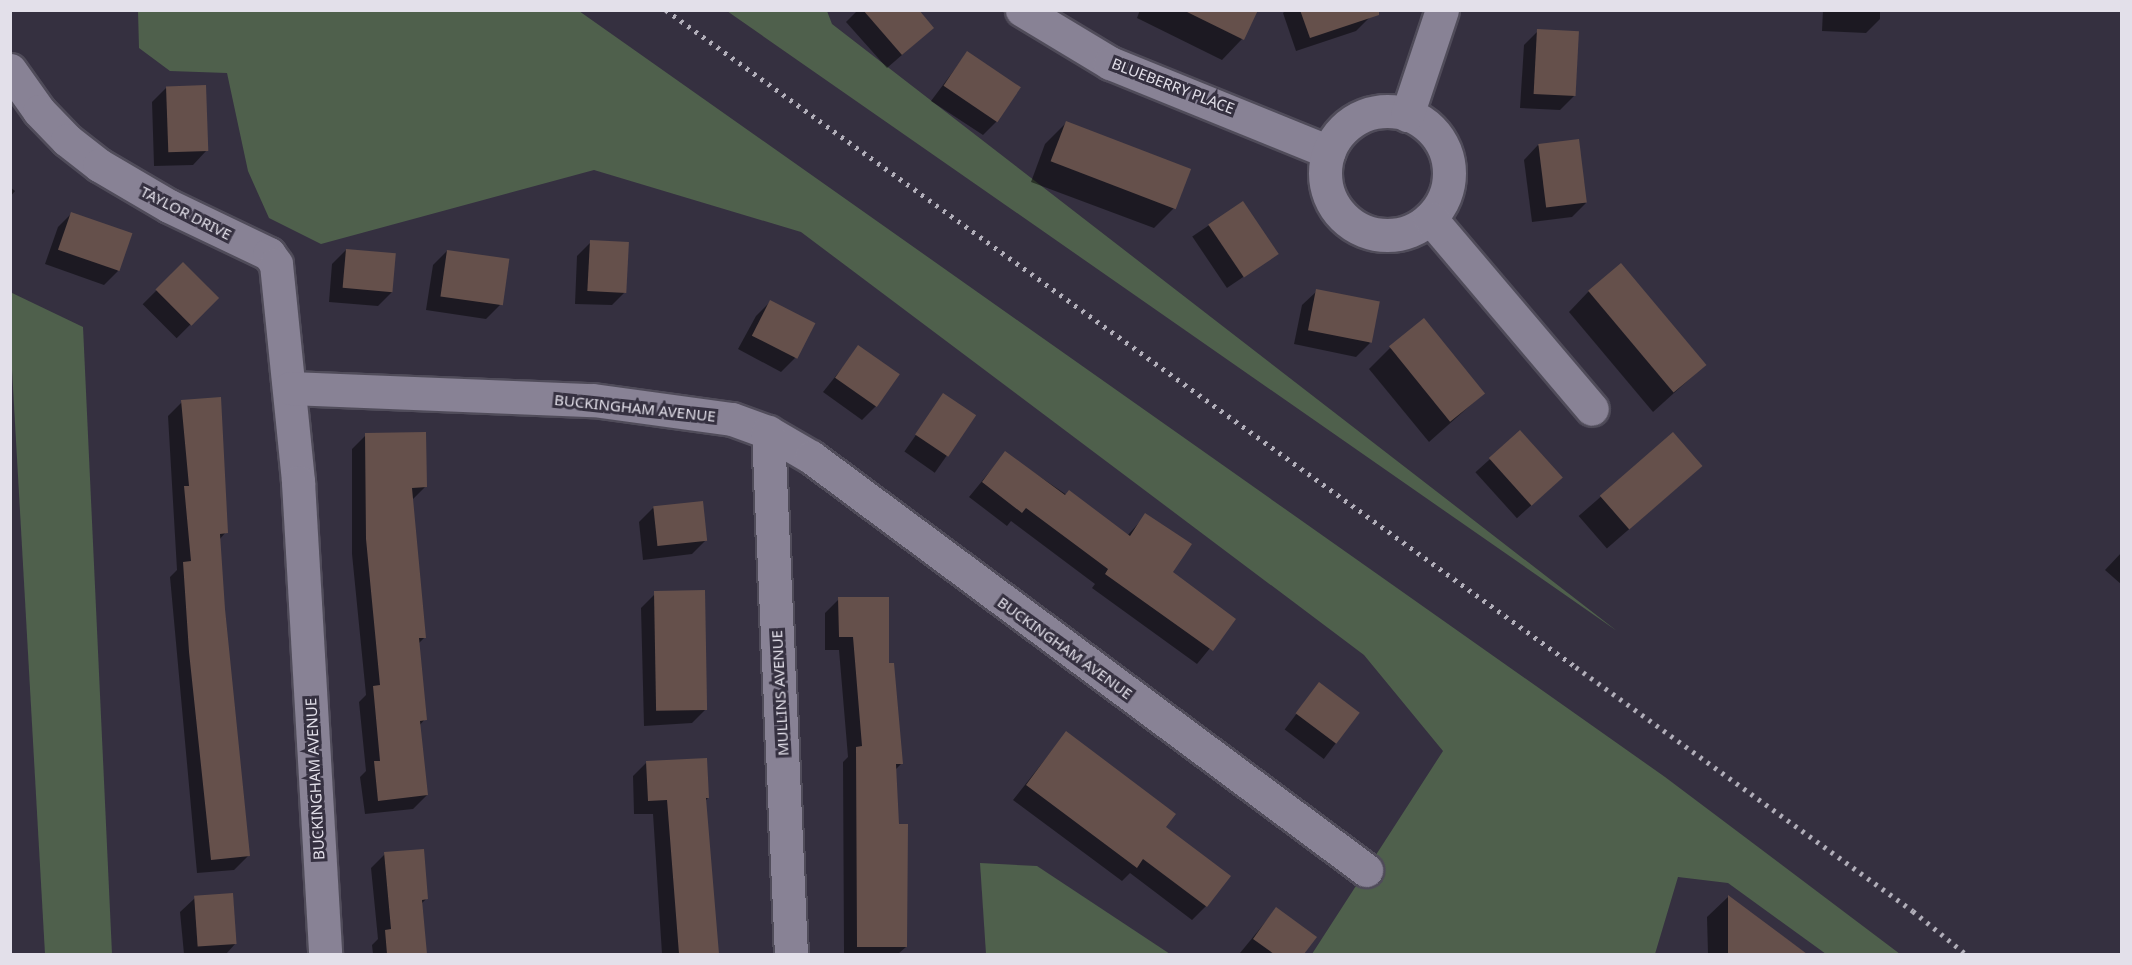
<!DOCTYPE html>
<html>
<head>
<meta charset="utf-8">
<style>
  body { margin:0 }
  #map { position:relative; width:2132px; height:965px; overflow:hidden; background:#353040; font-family:"Noto Sans",sans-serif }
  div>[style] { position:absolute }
  .green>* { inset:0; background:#4f604c }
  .shadow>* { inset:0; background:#0007; transform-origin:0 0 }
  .building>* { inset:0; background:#65504b; transform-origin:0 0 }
  .roads { filter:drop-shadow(2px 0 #504c5a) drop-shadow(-2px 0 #504c5a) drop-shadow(0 2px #504c5a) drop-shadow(0 -2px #504c5a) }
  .street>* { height:33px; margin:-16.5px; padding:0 16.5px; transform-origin:16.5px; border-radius:16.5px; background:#888295 }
  .street>.ring { margin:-16.5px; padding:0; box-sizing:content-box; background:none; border:33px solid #888295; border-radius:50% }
  .rail>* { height:4.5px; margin-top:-2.25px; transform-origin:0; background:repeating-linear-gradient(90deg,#b2afba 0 3px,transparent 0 9px) }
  span { translate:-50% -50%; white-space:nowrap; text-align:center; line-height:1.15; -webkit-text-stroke:6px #353040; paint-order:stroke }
  .street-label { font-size:15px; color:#e3e0ea }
  .frame { position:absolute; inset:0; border:12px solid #e3e0ea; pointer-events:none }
</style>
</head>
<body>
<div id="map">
  <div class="green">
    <div style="clip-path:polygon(138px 11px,579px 11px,1665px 777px,1900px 954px,1826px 954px,1728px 883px,1678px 877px,1655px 954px,1312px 954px,1443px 751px,1364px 655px,801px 232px,594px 170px,321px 244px,269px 218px,248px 171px,227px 73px,170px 71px,139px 48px)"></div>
    <div style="clip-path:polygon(727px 11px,827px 11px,832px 24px,1617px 631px)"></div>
    <div style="clip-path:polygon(10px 292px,83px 327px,112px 954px,45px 954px,11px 352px)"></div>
    <div style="clip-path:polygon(980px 863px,1037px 866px,1170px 954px,986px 954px)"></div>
  </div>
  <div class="shadow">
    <div style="clip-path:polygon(858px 10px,917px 10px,918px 41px,887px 68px,846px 22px)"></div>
    <div style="clip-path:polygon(1140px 10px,1256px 10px,1242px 39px,1222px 60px,1137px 18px)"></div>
    <div style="clip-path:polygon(1286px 10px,1368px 10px,1370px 17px,1356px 31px,1296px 51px,1283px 13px)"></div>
    <div style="clip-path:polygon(1823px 10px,1880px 10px,1880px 19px,1866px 33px,1822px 31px)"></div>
    <div style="clip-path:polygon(1538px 31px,1574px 96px,1560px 110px,1520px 108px,1524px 45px)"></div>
    <div style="clip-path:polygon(967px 53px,997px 121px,983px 135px,931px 101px)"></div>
    <div style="clip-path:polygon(166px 88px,207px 150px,193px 165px,154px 166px,152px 102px)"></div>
    <div style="clip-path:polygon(1066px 123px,1175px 207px,1154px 228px,1031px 182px,1045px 144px)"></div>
    <div style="clip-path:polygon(1538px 145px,1586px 203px,1572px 217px,1532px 222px,1524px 160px)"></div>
    <div style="clip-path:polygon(10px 187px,15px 191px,10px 197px)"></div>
    <div style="left:1242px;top:203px;width:62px;height:60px;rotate:56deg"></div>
    <div style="clip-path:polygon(72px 213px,118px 271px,104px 285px,45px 264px,58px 227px)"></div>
    <div style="clip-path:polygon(591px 242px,626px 291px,612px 305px,575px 304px,577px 256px)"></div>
    <div style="clip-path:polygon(346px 250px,392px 292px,378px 306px,329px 302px,332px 264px)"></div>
    <div style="clip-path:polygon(447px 251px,500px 305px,486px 319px,426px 310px,433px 265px)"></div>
    <div style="left:183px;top:264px;width:48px;height:57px;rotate:45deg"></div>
    <div style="clip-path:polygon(1317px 291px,1370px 343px,1356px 357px,1294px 344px,1302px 305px)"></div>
    <div style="clip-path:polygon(1589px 291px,1705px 365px,1653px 412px,1569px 312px)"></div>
    <div style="clip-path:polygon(770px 302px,795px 358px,781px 372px,738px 349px,756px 316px)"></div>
    <div style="clip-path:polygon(859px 347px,876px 406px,862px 420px,823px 392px)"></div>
    <div style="clip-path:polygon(1390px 348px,1483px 394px,1429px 442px,1369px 369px)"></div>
    <div style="left:944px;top:395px;width:37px;height:69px;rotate:35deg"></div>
    <div style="clip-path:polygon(182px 402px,226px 532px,219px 540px,223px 609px,248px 856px,234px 870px,197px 873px,170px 577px,177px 570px,168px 416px)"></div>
    <div style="left:1520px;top:432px;width:62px;height:60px;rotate:48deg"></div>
    <div style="left:1673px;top:434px;width:43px;height:125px;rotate:49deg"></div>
    <div style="clip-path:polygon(366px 435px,425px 487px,412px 500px,425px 637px,418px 644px,425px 719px,419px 726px,427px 795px,413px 809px,365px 814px,360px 777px,366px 771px,359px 702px,366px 695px,352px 554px,352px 449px)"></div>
    <div style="clip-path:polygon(1005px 453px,1127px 536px,1146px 515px,1171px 572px,1234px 619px,1197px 664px,1092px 588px,1095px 584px,1011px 521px,1007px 526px,969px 497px)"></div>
    <div style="clip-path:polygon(653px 508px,706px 540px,692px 554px,643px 560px,639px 522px)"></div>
    <div style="clip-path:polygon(2122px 552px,2122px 585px,2105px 570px)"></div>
    <div style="clip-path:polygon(655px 594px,706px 709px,692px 723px,644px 726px,641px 608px)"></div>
    <div style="clip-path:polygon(839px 599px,901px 764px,895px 770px,906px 947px,898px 954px,844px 954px,843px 762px,848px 757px,839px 650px,825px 650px,825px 613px)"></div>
    <div style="left:1319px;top:684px;width:49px;height:57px;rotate:37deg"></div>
    <div style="clip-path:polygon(1066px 733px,1164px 828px,1206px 906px,1192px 920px,1130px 873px,1122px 881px,1013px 800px)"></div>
    <div style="clip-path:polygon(647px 762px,708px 798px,705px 801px,715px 954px,662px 954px,653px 814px,634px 814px,633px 776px)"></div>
    <div style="clip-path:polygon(385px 854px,426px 899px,421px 904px,425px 954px,373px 954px,372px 945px,378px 939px,371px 868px)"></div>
    <div style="clip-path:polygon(1728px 897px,1805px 954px,1708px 954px,1707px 917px)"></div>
    <div style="clip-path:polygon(195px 898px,236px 943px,226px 954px,184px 954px,180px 912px)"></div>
    <div style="clip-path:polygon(1276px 909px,1315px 938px,1302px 954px,1240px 953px)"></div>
  </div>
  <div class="building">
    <div style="clip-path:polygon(863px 10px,919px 10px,934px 28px,902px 55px)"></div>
    <div style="clip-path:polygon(1183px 10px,1258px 10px,1244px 40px)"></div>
    <div style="clip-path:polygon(1300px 10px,1379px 10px,1379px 15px,1310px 38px)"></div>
    <div style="left:1537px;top:29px;width:42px;height:65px;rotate:3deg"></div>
    <div style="left:967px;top:51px;width:65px;height:42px;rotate:34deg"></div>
    <div style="left:206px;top:85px;width:66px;height:40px;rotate:88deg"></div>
    <div style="left:1066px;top:121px;width:134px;height:43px;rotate:21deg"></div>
    <div style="left:1579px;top:139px;width:64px;height:41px;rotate:83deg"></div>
    <div style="left:1243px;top:201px;width:64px;height:42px;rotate:56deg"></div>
    <div style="left:71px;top:212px;width:65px;height:40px;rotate:19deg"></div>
    <div style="left:590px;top:240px;width:39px;height:51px;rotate:3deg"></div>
    <div style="left:346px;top:249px;width:50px;height:39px;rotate:5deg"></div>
    <div style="left:447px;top:250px;width:63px;height:47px;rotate:8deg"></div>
    <div style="left:183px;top:262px;width:51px;height:39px;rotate:45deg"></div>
    <div style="left:1621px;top:263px;width:133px;height:43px;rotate:50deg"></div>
    <div style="left:1316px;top:289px;width:65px;height:42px;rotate:11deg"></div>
    <div style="left:770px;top:300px;width:51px;height:40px;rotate:27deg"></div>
    <div style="left:1424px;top:318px;width:97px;height:45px;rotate:51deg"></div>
    <div style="left:858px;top:345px;width:51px;height:40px;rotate:35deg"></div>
    <div style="left:943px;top:393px;width:40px;height:50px;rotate:34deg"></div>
    <div style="clip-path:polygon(221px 397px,228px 533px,220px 534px,225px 609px,250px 856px,211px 860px,189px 652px,183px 562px,191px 561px,184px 486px,189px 486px,181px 400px)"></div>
    <div style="left:1520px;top:430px;width:64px;height:42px;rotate:48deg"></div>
    <div style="clip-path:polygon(426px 432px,427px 487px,412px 488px,426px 638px,419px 638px,427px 720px,420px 721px,428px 795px,378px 801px,374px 761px,380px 761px,373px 686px,380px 685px,366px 539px,365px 433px)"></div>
    <div style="left:1673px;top:432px;width:45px;height:97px;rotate:49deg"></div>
    <div style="clip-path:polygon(1005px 451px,1065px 495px,1069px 490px,1130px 536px,1145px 513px,1192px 544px,1173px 572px,1236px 619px,1213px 651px,1105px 574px,1108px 569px,1026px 508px,1022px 513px,982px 482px)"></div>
    <div style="left:703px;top:501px;width:40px;height:50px;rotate:84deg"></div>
    <div style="left:705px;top:590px;width:120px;height:51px;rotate:89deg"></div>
    <div style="clip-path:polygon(838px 597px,889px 597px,889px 663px,894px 663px,903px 764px,896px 764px,899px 824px,908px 824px,907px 947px,857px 947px,856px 747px,862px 746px,853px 637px,839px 637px)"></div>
    <div style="left:1319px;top:682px;width:51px;height:39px;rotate:37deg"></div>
    <div style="clip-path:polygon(1066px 731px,1176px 814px,1166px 827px,1231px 876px,1207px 907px,1143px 859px,1137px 868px,1026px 785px)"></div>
    <div style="clip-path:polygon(707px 758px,709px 798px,706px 798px,719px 954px,679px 954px,667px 800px,648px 801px,646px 761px)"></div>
    <div style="clip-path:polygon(424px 849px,428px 899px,422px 900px,427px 954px,387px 954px,385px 930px,391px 929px,384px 852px)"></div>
    <div style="left:233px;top:893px;width:51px;height:39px;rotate:86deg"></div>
    <div style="clip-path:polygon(1728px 895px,1807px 954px,1728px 954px)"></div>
    <div style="clip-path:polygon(1276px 907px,1317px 937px,1304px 954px,1274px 954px,1253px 939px)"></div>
  </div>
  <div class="roads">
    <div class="street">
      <div style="left:1022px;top:10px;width:103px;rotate:31.1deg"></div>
      <div style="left:1110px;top:63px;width:236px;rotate:22.1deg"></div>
      <div style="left:10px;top:70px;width:50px;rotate:54.7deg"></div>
      <div style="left:39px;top:111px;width:40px;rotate:46deg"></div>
      <div style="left:67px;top:140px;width:41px;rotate:38deg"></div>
      <div style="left:99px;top:165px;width:81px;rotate:30.4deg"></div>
      <div style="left:169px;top:206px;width:111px;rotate:25.6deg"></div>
      <div style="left:269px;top:254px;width:12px;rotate:55deg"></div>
      <div style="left:276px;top:264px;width:219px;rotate:84.2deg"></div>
      <div style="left:298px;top:482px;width:473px;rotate:86.7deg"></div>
      <div class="ring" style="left:1325px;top:111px;width:91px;height:91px"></div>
      <div style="left:1407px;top:115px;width:111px;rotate:-71.6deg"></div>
      <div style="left:1430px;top:218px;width:250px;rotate:49.7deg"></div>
      <div style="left:290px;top:388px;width:303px;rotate:2.3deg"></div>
      <div style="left:593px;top:400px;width:140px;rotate:7.8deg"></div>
      <div style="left:732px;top:419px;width:38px;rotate:20deg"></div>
      <div style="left:768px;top:432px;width:50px;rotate:30.2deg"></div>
      <div style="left:811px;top:457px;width:692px;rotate:36.65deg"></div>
      <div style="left:768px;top:432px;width:523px;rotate:87.48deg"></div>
    </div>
  </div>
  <div class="rail">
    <div style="left:666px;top:10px;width:1122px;rotate:35.83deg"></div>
    <div style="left:1576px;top:667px;width:416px;rotate:35.9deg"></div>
    <div style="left:1913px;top:911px;width:68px;rotate:39.1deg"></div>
  </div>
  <div class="street-label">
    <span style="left:1173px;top:86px;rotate:21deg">BLUEBERRY PLACE</span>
    <span style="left:186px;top:213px;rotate:27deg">TAYLOR DRIVE</span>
    <span style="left:635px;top:408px;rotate:6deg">BUCKINGHAM AVENUE</span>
    <span style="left:1065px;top:648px;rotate:36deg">BUCKINGHAM AVENUE</span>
    <span style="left:780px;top:693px;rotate:-93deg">MULLINS AVENUE</span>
    <span style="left:315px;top:779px;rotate:-93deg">BUCKINGHAM AVENUE</span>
  </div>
  <div class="frame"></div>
</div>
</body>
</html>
